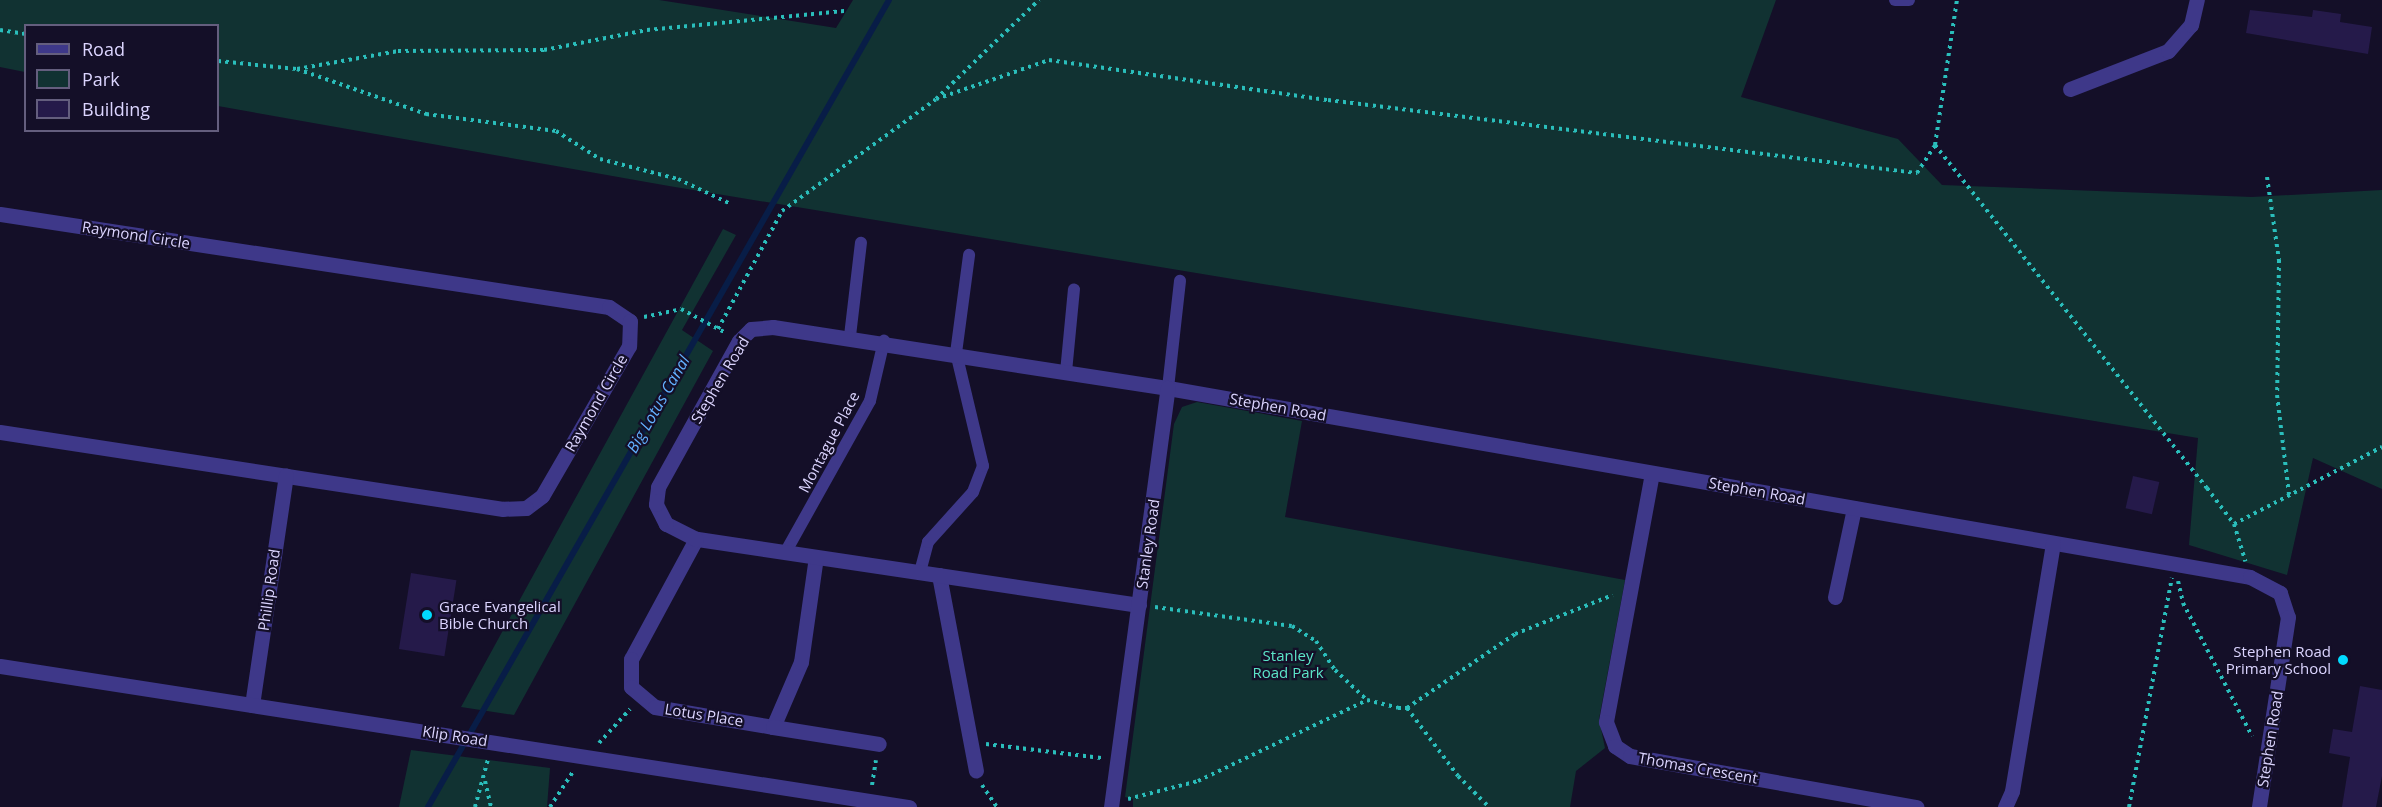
<!DOCTYPE html>
<html>
<head>
<meta charset="utf-8">
<style>
  body { margin:0 }
  #map { position:relative; width:2382px; height:807px; overflow:hidden; background:#140f28; font-family:"Open Sans",sans-serif }
  div>[style] { position:absolute }
  .green>* { inset:0; background:#113232 }
  .stream>* { height:6px; margin:-3px; padding:0 3px; transform-origin:3px; border-radius:3px; background:#081d47 }
  .building>* { inset:0; background:#251a4a; transform-origin:0 0 }
  .path>* { height:4px; margin-top:-2px; transform-origin:0; background:repeating-linear-gradient(90deg,#2abebb 0 3px,transparent 0 7.5px) }
  .service>* { height:12px; margin:-6px; padding:0 6px; transform-origin:6px; border-radius:6px; background:#3e3889 }
  .minor>* { height:15px; margin:-7.5px; padding:0 7.5px; transform-origin:7.5px; border-radius:7.5px; background:#3e3889 }
  .tertiary>* { height:15px; margin:-7.5px; padding:0 7.5px; transform-origin:7.5px; border-radius:7.5px; background:#3e3889 }
  .dots>* { width:16px; height:16px; translate:-50% -50%; box-sizing:border-box; border:3px solid #140f28; border-radius:50% }
  span { translate:-50% -50%; white-space:nowrap; text-align:center; line-height:1.15; -webkit-text-stroke:4.5px #140f28; paint-order:stroke }
  .street-label { font-size:15px; color:#dcd5ff }
  .poi-label { font-size:15px; color:#dcd5ff }
  .left { translate:0 -50%; text-align:left }
  .right { translate:-100% -50%; text-align:right }
  .park-label { font-size:15px; color:#5ce5c8 }
  .water-label { font-size:16px; color:#63b1ff; font-style:italic }
  .legend { position:absolute; left:24px; top:24px; width:195px; height:108px; box-sizing:border-box; background:#140f28; border:2px solid #645e7e; margin:0; padding:8px 10px; list-style:none; font-size:18px; color:#dcd5ff }
  .legend li { display:flex; align-items:center; gap:12px; height:30px }
  .legend b { width:30px; border:2px solid #645e7e }
</style>
</head>
<body>
<div id="map">
  <div class="green">
    <div style="clip-path:polygon(0 0,659px 0,836px 28px,853px 0,1776px 0,1741px 97px,1898px 139px,1942px 185px,2252px 197px,2382px 190px,2382px 489px,2313px 458px,2287px 575px,2189px 545px,2198px 438px,669px 186px,218px 106px,218px 26px,26px 26px,25px 72px,0 67px)"></div>
    <div style="clip-path:polygon(723px 229px,736px 235px,682px 330px,713px 351px,514px 715px,461px 707px)"></div>
    <div style="clip-path:polygon(1197px 402px,1302px 421px,1285px 517px,1625px 580px,1599px 719px,1605px 748px,1576px 771px,1570px 807px,1133px 807px,1133px 799px,1125px 797px,1174px 424px,1182px 407px)"></div>
    <div style="clip-path:polygon(411px 750px,550px 768px,547px 807px,399px 807px)"></div>
  </div>
  <div class="stream">
    <div style="left:428px;top:807px;width:929px;rotate:-60.26deg"></div>
  </div>
  <div class="building">
    <div style="clip-path:polygon(2250px 10px,2312px 17px,2313px 10px,2341px 14px,2340px 22px,2372px 27px,2368px 54px,2246px 33px)"></div>
    <div style="left:2133px;top:476px;width:27px;height:33px;rotate:13deg"></div>
    <div style="left:411px;top:573px;width:46px;height:77px;rotate:9deg"></div>
    <div style="clip-path:polygon(2360px 686px,2382px 690px,2382px 776px,2376px 807px,2342px 807px,2350px 757px,2329px 753px,2333px 729px,2352px 732px)"></div>
  </div>
  <div class="path">
    <div style="left:0;top:30px;width:26px;rotate:9deg"></div>
    <div style="left:218px;top:61px;width:79px;rotate:5.8deg"></div>
    <div style="left:297px;top:69px;width:137px;rotate:19.2deg"></div>
    <div style="left:426px;top:114px;width:131px;rotate:7.5deg"></div>
    <div style="left:556px;top:131px;width:52px;rotate:32.5deg"></div>
    <div style="left:600px;top:159px;width:81px;rotate:14.4deg"></div>
    <div style="left:678px;top:179px;width:59px;rotate:25.3deg"></div>
    <div style="left:297px;top:69px;width:103px;rotate:-10.1deg"></div>
    <div style="left:398px;top:51px;width:146px;rotate:-0.4deg"></div>
    <div style="left:544px;top:50px;width:105px;rotate:-11deg"></div>
    <div style="left:647px;top:30px;width:200px;rotate:-5.5deg"></div>
    <div style="left:936px;top:99px;width:120px;rotate:-19deg"></div>
    <div style="left:1049px;top:60px;width:282px;rotate:8.2deg"></div>
    <div style="left:1328px;top:100px;width:594px;rotate:7.07deg"></div>
    <div style="left:1917px;top:173px;width:33px;rotate:-57deg"></div>
    <div style="left:1935px;top:145px;width:147px;rotate:-81.4deg"></div>
    <div style="left:1935px;top:145px;width:438px;rotate:51.6deg"></div>
    <div style="left:2207px;top:488px;width:45px;rotate:53.1deg"></div>
    <div style="left:2234px;top:524px;width:39px;rotate:73deg"></div>
    <div style="left:2267px;top:177px;width:84px;rotate:81.8deg"></div>
    <div style="left:2279px;top:260px;width:135px;rotate:90.8deg"></div>
    <div style="left:2277px;top:395px;width:100px;rotate:83.1deg"></div>
    <div style="left:644px;top:317px;width:38px;rotate:-12deg"></div>
    <div style="left:681px;top:309px;width:51px;rotate:28.1deg"></div>
    <div style="left:718px;top:329px;width:134px;rotate:-61.5deg"></div>
    <div style="left:782px;top:211px;width:190px;rotate:-36deg"></div>
    <div style="left:936px;top:99px;width:143px;rotate:-43.9deg"></div>
    <div style="left:2234px;top:524px;width:167px;rotate:-27.5deg"></div>
    <div style="left:2178px;top:581px;width:23px;rotate:77deg"></div>
    <div style="left:2183px;top:603px;width:150px;rotate:62.6deg"></div>
    <div style="left:1155px;top:607px;width:138px;rotate:7.9deg"></div>
    <div style="left:1292px;top:626px;width:28px;rotate:32deg"></div>
    <div style="left:1316px;top:641px;width:35px;rotate:57deg"></div>
    <div style="left:1335px;top:670px;width:44px;rotate:43.2deg"></div>
    <div style="left:1367px;top:700px;width:32px;rotate:14deg"></div>
    <div style="left:1398px;top:708px;width:9px"></div>
    <div style="left:1407px;top:708px;width:131px;rotate:-34.4deg"></div>
    <div style="left:1515px;top:634px;width:105px;rotate:-21.7deg"></div>
    <div style="left:1407px;top:708px;width:85px;rotate:53.1deg"></div>
    <div style="left:1458px;top:776px;width:44px;rotate:45deg"></div>
    <div style="left:599px;top:743px;width:46px;rotate:-47.6deg"></div>
    <div style="left:986px;top:744px;width:116px;rotate:6.9deg"></div>
    <div style="left:485px;top:781px;width:27px;rotate:77deg"></div>
    <div style="left:872px;top:785px;width:25px;rotate:-81deg"></div>
    <div style="left:982px;top:785px;width:27px;rotate:56deg"></div>
    <div style="left:1128px;top:799px;width:72px;rotate:-14.4deg"></div>
    <div style="left:1198px;top:781px;width:187px;rotate:-25.6deg"></div>
    <div style="left:475px;top:807px;width:50px;rotate:-74.8deg"></div>
    <div style="left:550px;top:807px;width:44px;rotate:-57deg"></div>
    <div style="left:2129px;top:807px;width:233px;rotate:-79.4deg"></div>
  </div>
  <div class="service">
    <div style="left:1895px;top:0;width:14px"></div>
    <div style="left:850px;top:336px;width:94px;rotate:-83.3deg"></div>
    <div style="left:1066px;top:372px;width:83px;rotate:-84.5deg"></div>
    <div style="left:1168px;top:388px;width:108px;rotate:-83.6deg"></div>
    <div style="left:785px;top:553px;width:174px;rotate:-60.8deg"></div>
    <div style="left:870px;top:401px;width:62px;rotate:-76.9deg"></div>
    <div style="left:920px;top:572px;width:31px;rotate:-75deg"></div>
    <div style="left:928px;top:542px;width:67px;rotate:-48deg"></div>
    <div style="left:973px;top:492px;width:28px;rotate:-69deg"></div>
    <div style="left:983px;top:466px;width:116px;rotate:-103.4deg"></div>
    <div style="left:956px;top:353px;width:99px;rotate:-82.4deg"></div>
  </div>
  <div class="minor">
    <div style="left:2070px;top:89px;width:105px;rotate:-21.2deg"></div>
    <div style="left:2168px;top:51px;width:35px;rotate:-49deg"></div>
    <div style="left:2191px;top:25px;width:26px;rotate:-77deg"></div>
    <div style="left:0;top:214px;width:616px;rotate:8.68deg"></div>
    <div style="left:609px;top:307px;width:25px;rotate:34deg"></div>
    <div style="left:630px;top:321px;width:25px;rotate:92deg"></div>
    <div style="left:629px;top:346px;width:173px;rotate:120.1deg"></div>
    <div style="left:542px;top:496px;width:20px;rotate:143deg"></div>
    <div style="left:526px;top:508px;width:23px;rotate:178deg"></div>
    <div style="left:503px;top:509px;width:509px;rotate:-171.3deg"></div>
    <div style="left:1652px;top:473px;width:253px;rotate:100.5deg"></div>
    <div style="left:1606px;top:722px;width:26px;rotate:69deg"></div>
    <div style="left:1615px;top:746px;width:18px;rotate:34deg"></div>
    <div style="left:1630px;top:756px;width:291px;rotate:10.1deg"></div>
    <div style="left:696px;top:539px;width:136px;rotate:118.4deg"></div>
    <div style="left:631px;top:659px;width:28px;rotate:90deg"></div>
    <div style="left:631px;top:687px;width:31px;rotate:40deg"></div>
    <div style="left:655px;top:707px;width:120px;rotate:9.6deg"></div>
    <div style="left:773px;top:727px;width:71px;rotate:-66.7deg"></div>
    <div style="left:801px;top:662px;width:106px;rotate:-81.9deg"></div>
    <div style="left:939px;top:575px;width:199px;rotate:79.3deg"></div>
    <div style="left:1835px;top:597px;width:91px;rotate:-77.9deg"></div>
    <div style="left:1139px;top:605px;width:448px;rotate:-171.5deg"></div>
    <div style="left:696px;top:539px;width:34px;rotate:-153deg"></div>
    <div style="left:666px;top:524px;width:22px;rotate:-117deg"></div>
    <div style="left:656px;top:504px;width:17px;rotate:-83deg"></div>
    <div style="left:658px;top:487px;width:167px;rotate:-61deg"></div>
    <div style="left:739px;top:341px;width:17px;rotate:-45deg"></div>
    <div style="left:751px;top:329px;width:22px;rotate:-5deg"></div>
    <div style="left:773px;top:327px;width:400px;rotate:8.8deg"></div>
    <div style="left:1168px;top:388px;width:1098px;rotate:9.91deg"></div>
    <div style="left:2250px;top:577px;width:34px;rotate:28deg"></div>
    <div style="left:2280px;top:593px;width:25px;rotate:72deg"></div>
    <div style="left:2288px;top:617px;width:192px;rotate:98.7deg"></div>
    <div style="left:252px;top:705px;width:232px;rotate:-81.6deg"></div>
    <div style="left:773px;top:727px;width:107px;rotate:9.1deg"></div>
    <div style="left:1111px;top:807px;width:423px;rotate:-82.3deg"></div>
    <div style="left:2005px;top:807px;width:17px;rotate:-66deg"></div>
    <div style="left:2012px;top:791px;width:251px;rotate:-80.6deg"></div>
  </div>
  <div class="tertiary">
    <div style="left:0;top:666px;width:920px;rotate:8.82deg"></div>
  </div>
  <div class="dots">
    <div style="left:427px;top:615px;background:#01dbff"></div>
    <div style="left:2343px;top:660px;background:#01dbff"></div>
  </div>
  <div class="street-label">
    <span style="left:136px;top:235px;rotate:9deg">Raymond Circle</span>
    <span style="left:720px;top:380px;rotate:-59deg">Stephen Road</span>
    <span style="left:596px;top:403px;rotate:-60deg">Raymond Circle</span>
    <span style="left:1278px;top:407px;rotate:10deg">Stephen Road</span>
    <span style="left:829px;top:442px;rotate:-62deg">Montague Place</span>
    <span style="left:1757px;top:491px;rotate:10deg">Stephen Road</span>
    <span style="left:1148px;top:544px;rotate:-82deg">Stanley Road</span>
    <span style="left:269px;top:590px;rotate:-82deg">Phillip Road</span>
    <span style="left:704px;top:715px;rotate:9deg">Lotus Place</span>
    <span style="left:455px;top:736px;rotate:9deg">Klip Road</span>
    <span style="left:2270px;top:739px;rotate:-81deg">Stephen Road</span>
    <span style="left:1698px;top:768px;rotate:10deg">Thomas Crescent</span>
  </div>
  <div class="poi-label">
    <span class="left" style="left:439px;top:615px">Grace Evangelical<br>Bible Church</span>
    <span class="right" style="left:2331px;top:660px">Stephen Road<br>Primary School</span>
  </div>
  <div class="park-label">
    <span style="left:1288px;top:664px">Stanley<br>Road Park</span>
  </div>
  <div class="water-label">
    <span style="left:658px;top:404px;rotate:-60deg">Big Lotus Canal</span>
  </div>
  <ul class="legend">
  <li><b style="height:8px;background:#3e3889"></b>Road</li>
  <li><b style="height:16px;background:#113232"></b>Park</li>
  <li><b style="height:16px;background:#251a4a"></b>Building</li>
  </ul>
</div>
</body>
</html>
